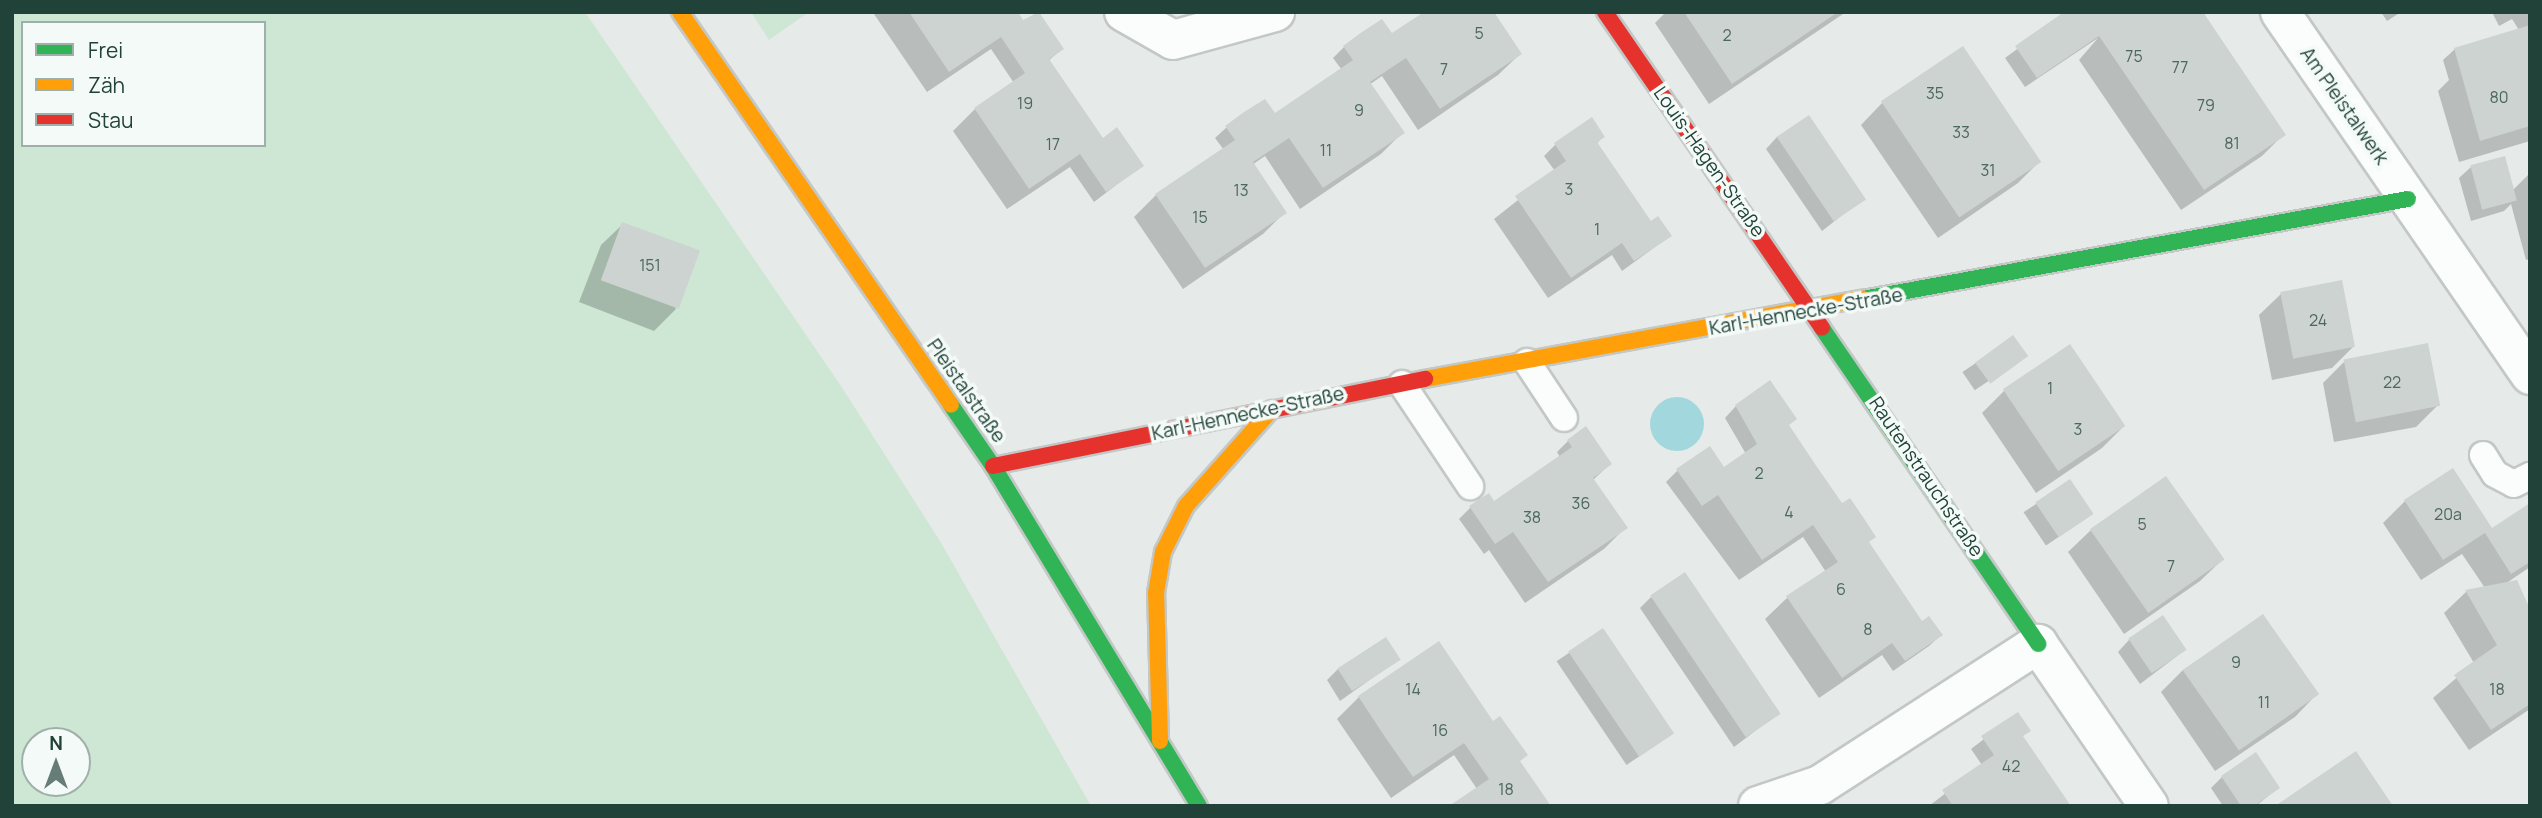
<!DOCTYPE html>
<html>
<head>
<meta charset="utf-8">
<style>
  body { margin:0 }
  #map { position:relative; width:2542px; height:818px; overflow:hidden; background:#e6ebe9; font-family:Manrope,sans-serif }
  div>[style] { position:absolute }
  .green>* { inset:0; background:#cee6d4 }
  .water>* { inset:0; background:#a2d7de }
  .round { border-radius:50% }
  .shadow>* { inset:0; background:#0003; transform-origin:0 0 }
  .building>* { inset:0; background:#ccd3d0; transform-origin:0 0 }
  .roads { filter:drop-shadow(2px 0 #c3c8c6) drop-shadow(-2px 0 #c3c8c6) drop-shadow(0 2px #c3c8c6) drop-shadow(0 -2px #c3c8c6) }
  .lane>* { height:26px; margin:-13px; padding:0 13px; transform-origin:13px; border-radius:13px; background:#fbfcfc }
  .street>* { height:38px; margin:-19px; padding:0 19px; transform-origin:19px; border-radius:19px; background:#fbfcfc }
  .fast>* { height:16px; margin:-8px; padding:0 8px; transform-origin:8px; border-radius:8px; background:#30b455 }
  .slow>* { height:16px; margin:-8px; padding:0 8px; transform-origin:8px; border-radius:8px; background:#ff9f0a }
  .jam>* { height:16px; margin:-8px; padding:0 8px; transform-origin:8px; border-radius:8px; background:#e5322d }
  span { translate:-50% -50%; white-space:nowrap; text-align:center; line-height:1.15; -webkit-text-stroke:7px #f4faf7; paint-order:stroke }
  .number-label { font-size:16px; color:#4c675f }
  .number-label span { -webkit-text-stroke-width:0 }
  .street-label { font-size:19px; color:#204238 }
  .frame { position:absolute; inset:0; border:14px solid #204238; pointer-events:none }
  .legend { position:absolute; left:21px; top:21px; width:245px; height:126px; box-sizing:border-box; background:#f4faf7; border:2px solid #9fb0ab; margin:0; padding:9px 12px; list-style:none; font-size:21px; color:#204238 }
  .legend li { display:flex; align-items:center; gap:14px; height:35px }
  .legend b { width:35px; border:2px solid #9fb0ab }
  .north { position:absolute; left:21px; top:727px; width:70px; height:70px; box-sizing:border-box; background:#f4faf7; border:2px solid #9fb0ab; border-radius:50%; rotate:0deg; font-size:19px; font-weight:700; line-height:28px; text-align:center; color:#204238 }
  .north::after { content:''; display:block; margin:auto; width:24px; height:32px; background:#657d76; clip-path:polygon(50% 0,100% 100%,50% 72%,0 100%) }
</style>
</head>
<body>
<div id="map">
  <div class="green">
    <div style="clip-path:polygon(evenodd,12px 12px,585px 12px,841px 386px,940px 541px,1091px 806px,12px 806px,12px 12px,23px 23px,264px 23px,264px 145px,23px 145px,23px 23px,12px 12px,35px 741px,77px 741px,77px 783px,35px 783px,35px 741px)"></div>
    <div style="clip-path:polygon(751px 12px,809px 12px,769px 40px)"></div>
  </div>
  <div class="water">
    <div class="round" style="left:1650px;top:397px;width:54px;height:54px"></div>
  </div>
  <div class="shadow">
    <div style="clip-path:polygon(1016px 12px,1023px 23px,1037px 12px,1062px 49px,1048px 61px,1102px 140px,1141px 166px,1094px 202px,1070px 167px,1007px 209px,953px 131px,975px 109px,1014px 83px,991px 49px,927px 92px,874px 14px)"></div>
    <div style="clip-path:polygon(1666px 12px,1846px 12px,1709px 104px,1655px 23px)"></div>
    <div style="clip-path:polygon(2068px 12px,2284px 134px,2262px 156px,2181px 210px,2079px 60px,2098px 38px,2025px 87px,2005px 58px)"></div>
    <div style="clip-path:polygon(2381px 12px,2401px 12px,2387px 21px)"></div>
    <div style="clip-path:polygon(2492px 12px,2530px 12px,2530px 141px,2459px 162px,2438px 91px,2449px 80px,2443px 60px,2455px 49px,2519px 30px,2512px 19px,2499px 26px)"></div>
    <div style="clip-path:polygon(1391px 37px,1520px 54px,1498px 75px,1418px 130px,1382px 76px,1369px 85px,1402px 133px,1381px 154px,1300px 209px,1265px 156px,1252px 165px,1284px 213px,1263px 234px,1183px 289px,1134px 217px,1156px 195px,1224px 150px,1215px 138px,1227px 127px,1273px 116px,1342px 70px,1333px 58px,1344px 47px)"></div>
    <div style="clip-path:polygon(1882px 103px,2040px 161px,2018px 183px,1938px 238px,1861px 125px)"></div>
    <div style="clip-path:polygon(1603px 137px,1596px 144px,1651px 224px,1670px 236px,1622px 271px,1612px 255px,1548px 298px,1494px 219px,1555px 171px,1544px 156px,1555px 145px)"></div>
    <div style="clip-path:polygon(1777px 137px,1864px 198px,1822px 231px,1766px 149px)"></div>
    <div style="clip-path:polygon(2471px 167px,2513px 190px,2530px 173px,2530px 259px,2526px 260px,2511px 204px,2504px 211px,2471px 221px,2459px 178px)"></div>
    <div style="clip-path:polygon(623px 224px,676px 309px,654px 331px,579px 302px,601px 245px)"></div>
    <div style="clip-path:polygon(2281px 294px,2353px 347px,2332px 368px,2272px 380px,2259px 315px)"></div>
    <div style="left:2013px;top:338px;width:22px;height:61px;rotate:56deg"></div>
    <div style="clip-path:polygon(2070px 347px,2124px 426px,2102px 448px,2036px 493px,1982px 413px,2004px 391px)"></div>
    <div style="clip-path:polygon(2345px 361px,2438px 405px,2416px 427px,2334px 442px,2323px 383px)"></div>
    <div style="clip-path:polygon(1736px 406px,1787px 426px,1922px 624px,1941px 635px,1929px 646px,1893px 671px,1882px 655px,1819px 698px,1765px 619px,1787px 598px,1826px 572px,1803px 537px,1739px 580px,1666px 482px,1678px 470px,1723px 469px,1746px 454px,1725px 418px)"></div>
    <div style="clip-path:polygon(1568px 441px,1610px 464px,1593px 480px,1626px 527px,1604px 549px,1525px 603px,1489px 550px,1484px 554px,1459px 519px,1470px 508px,1493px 503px,1560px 457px,1557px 452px)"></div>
    <div style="clip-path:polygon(2165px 479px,2222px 560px,2200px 581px,2124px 634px,2068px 552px,2090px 531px)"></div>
    <div style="left:2070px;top:481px;width:40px;height:56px;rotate:56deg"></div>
    <div style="clip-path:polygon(2405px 501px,2491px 531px,2530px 505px,2530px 567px,2505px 584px,2530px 610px,2530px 709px,2469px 750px,2433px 698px,2474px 663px,2444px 613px,2466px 592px,2485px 588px,2462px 554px,2421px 580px,2383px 523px)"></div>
    <div style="clip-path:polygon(1651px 597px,1779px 713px,1734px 747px,1640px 608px)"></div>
    <div style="clip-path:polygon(2263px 616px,2316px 695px,2295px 717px,2215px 771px,2161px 692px,2183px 670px)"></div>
    <div style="left:1603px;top:630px;width:125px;height:56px;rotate:56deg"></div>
    <div style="clip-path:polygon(2129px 640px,2185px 650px,2140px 684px,2118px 652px)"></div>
    <div style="clip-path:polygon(1399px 659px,1340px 701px,1327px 680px,1338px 669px)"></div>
    <div style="clip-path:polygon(1359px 697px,1519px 762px,1477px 789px,1454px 755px,1391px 798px,1337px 719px)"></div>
    <div style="clip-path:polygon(2017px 714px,2028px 731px,2022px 737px,2069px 806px,1929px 806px,1982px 765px,1971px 749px)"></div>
    <div style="clip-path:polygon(2222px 777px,2278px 788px,2256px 806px,2223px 806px,2211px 788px)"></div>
  </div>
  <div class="building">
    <div style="clip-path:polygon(909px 12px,1018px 12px,1023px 20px,1039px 12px,1064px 49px,1049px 59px,1103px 138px,1117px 127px,1144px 166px,1106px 192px,1080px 154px,1029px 189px,974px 108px,1025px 73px,1001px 37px,949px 72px)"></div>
    <div style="clip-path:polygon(1424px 12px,1494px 12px,1522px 54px,1440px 109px,1406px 58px,1370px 82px,1405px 133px,1323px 188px,1289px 138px,1253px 162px,1287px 213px,1205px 268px,1155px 194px,1235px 140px,1225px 126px,1244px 112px,1265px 99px,1275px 113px,1353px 60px,1343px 46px,1362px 32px,1382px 19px,1392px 33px)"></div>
    <div style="clip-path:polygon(1684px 12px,1838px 12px,1732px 84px)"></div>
    <div style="clip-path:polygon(2064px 12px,2203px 12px,2286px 135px,2204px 190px,2099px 36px,2037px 78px,2015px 46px)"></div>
    <div style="clip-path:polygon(2530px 25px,2530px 126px,2480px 141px,2454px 48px)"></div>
    <div style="left:1963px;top:46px;width:140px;height:99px;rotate:56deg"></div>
    <div style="left:1809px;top:115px;width:102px;height:39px;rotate:56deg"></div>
    <div style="clip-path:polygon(1592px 117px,1605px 137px,1597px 142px,1651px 221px,1658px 216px,1672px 236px,1634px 261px,1622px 243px,1571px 278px,1515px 196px,1566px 161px,1554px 143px)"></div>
    <div style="left:2505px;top:156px;width:46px;height:36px;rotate:75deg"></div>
    <div style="left:622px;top:222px;width:83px;height:62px;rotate:20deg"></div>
    <div style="left:2342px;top:280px;width:68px;height:63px;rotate:79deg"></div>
    <div style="left:2013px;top:335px;width:26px;height:47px;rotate:54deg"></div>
    <div style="left:2428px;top:343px;width:64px;height:86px;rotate:79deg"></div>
    <div style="left:2070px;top:344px;width:99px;height:81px;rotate:56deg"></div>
    <div style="clip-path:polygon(1770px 380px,1797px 419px,1789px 425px,1815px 464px,1842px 503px,1850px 498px,1863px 517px,1876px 537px,1869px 542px,1922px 621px,1929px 616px,1943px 635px,1905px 661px,1892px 643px,1842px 678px,1786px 596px,1838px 562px,1813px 525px,1762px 560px,1718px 495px,1702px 506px,1676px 469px,1710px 446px,1724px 467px,1757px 444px,1735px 405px)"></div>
    <div style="clip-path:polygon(1586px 426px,1612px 464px,1593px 478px,1628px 528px,1548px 582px,1513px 532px,1495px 544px,1469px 506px,1489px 493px,1494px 501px,1572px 447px,1567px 440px)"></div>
    <div style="clip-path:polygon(2453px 468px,2492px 528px,2530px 503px,2530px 562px,2511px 574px,2485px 533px,2443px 560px,2404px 500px)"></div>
    <div style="left:2166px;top:476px;width:102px;height:93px;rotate:55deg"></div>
    <div style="left:2070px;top:479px;width:42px;height:42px;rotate:56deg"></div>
    <div style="left:1685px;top:572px;width:171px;height:42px;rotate:56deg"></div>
    <div style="clip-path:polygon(2517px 580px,2530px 609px,2530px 704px,2491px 730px,2454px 675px,2497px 645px,2465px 590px)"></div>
    <div style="left:2263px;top:614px;width:98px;height:98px;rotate:55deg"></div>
    <div style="left:2163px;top:615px;width:42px;height:42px;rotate:56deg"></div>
    <div style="left:1603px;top:628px;width:127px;height:42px;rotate:56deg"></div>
    <div style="left:1386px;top:637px;width:27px;height:58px;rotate:57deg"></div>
    <div style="clip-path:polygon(1439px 641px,1493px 721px,1500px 716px,1528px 755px,1520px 761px,1551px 806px,1449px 806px,1489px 779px,1464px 743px,1413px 777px,1385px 737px,1358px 696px)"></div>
    <div style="clip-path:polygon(2018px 712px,2031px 731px,2023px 736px,2071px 806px,1953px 806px,1942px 790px,1994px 755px,1981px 736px)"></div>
    <div style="clip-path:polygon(2356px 751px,2393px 806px,2275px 806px)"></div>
    <div style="clip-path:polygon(2256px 752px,2280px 788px,2254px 806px,2241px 806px,2221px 776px)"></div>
  </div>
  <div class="roads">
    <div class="lane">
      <div style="left:1527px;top:362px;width:67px;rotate:56.5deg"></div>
      <div style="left:1402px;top:384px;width:123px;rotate:56.3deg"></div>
      <div style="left:2483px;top:455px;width:22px;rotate:58deg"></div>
      <div style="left:2495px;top:474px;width:21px;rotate:28deg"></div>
      <div style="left:2514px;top:484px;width:18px;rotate:-27deg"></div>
    </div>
    <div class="street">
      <div style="left:1124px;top:12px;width:56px;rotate:29.7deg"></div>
      <div style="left:1173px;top:40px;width:106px;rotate:-15.4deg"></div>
      <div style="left:2280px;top:12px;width:441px;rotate:55.4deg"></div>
      <div style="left:1758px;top:806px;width:65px;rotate:-18.7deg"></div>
      <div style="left:1820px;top:785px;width:260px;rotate:-32.9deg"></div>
      <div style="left:2038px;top:644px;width:196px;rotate:55.6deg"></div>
    </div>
    <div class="fast">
      <div style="left:1863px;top:299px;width:554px;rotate:-10.4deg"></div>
      <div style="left:1822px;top:328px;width:383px;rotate:55.6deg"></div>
      <div style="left:951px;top:405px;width:74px;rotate:55.5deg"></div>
      <div style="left:993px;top:466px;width:398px;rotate:58.8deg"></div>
    </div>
    <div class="slow">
      <div style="left:680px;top:12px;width:477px;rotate:55.4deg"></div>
      <div style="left:1425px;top:379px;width:445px;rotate:-10.4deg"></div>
      <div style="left:1160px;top:741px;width:148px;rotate:-91.5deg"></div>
      <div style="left:1156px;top:593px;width:42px;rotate:-80.3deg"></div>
      <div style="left:1163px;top:552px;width:51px;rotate:-63.4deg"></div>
      <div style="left:1186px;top:506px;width:130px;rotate:-48.4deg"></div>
    </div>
    <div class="jam">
      <div style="left:1605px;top:12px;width:383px;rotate:55.5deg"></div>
      <div style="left:993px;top:466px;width:441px;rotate:-11.4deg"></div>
    </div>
  </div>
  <div class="number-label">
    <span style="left:1479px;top:33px">5</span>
    <span style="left:1727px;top:35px">2</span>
    <span style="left:2134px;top:56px">75</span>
    <span style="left:2180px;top:67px">77</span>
    <span style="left:1444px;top:69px">7</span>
    <span style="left:1935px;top:93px">35</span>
    <span style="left:2499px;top:97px">80</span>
    <span style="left:1025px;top:103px">19</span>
    <span style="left:2206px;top:105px">79</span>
    <span style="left:1359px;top:110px">9</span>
    <span style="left:1961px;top:132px">33</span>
    <span style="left:2232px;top:143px">81</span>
    <span style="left:1053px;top:144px">17</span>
    <span style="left:1326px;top:150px">11</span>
    <span style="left:1988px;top:170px">31</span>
    <span style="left:1569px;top:189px">3</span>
    <span style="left:1241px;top:190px">13</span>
    <span style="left:1200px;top:217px">15</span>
    <span style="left:1597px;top:229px">1</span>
    <span style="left:650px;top:265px">151</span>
    <span style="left:2318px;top:320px">24</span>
    <span style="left:2392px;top:382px">22</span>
    <span style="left:2050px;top:388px">1</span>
    <span style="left:2078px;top:429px">3</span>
    <span style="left:1759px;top:473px">2</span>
    <span style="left:1581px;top:503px">36</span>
    <span style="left:1789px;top:512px">4</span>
    <span style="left:2448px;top:514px">20a</span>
    <span style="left:1532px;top:517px">38</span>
    <span style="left:2142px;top:524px">5</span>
    <span style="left:2171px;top:566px">7</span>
    <span style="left:1841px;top:589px">6</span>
    <span style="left:1868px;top:629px">8</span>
    <span style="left:2236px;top:662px">9</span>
    <span style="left:1413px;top:689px">14</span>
    <span style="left:2497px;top:689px">18</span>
    <span style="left:2264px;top:702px">11</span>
    <span style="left:1440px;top:730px">16</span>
    <span style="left:2011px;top:766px">42</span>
    <span style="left:1506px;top:789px">18</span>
  </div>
  <div class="street-label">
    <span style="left:2344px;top:106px;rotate:55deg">Am Pleistalwerk</span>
    <span style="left:1709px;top:162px;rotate:55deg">Louis-Hagen-Straße</span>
    <span style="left:1806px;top:312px;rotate:-10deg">Karl-Hennecke-Straße</span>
    <span style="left:966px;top:391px;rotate:55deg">Pleistalstraße</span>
    <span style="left:1248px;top:414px;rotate:-12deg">Karl-Hennecke-Straße</span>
    <span style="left:1926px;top:477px;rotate:56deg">Rautenstrauchstraße</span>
  </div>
  <div class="frame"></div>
  <ul class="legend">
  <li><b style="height:9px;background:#30b455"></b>Frei</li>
  <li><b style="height:9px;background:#ff9f0a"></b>Zäh</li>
  <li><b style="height:9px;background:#e5322d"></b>Stau</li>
  </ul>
  <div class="north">N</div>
</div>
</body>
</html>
